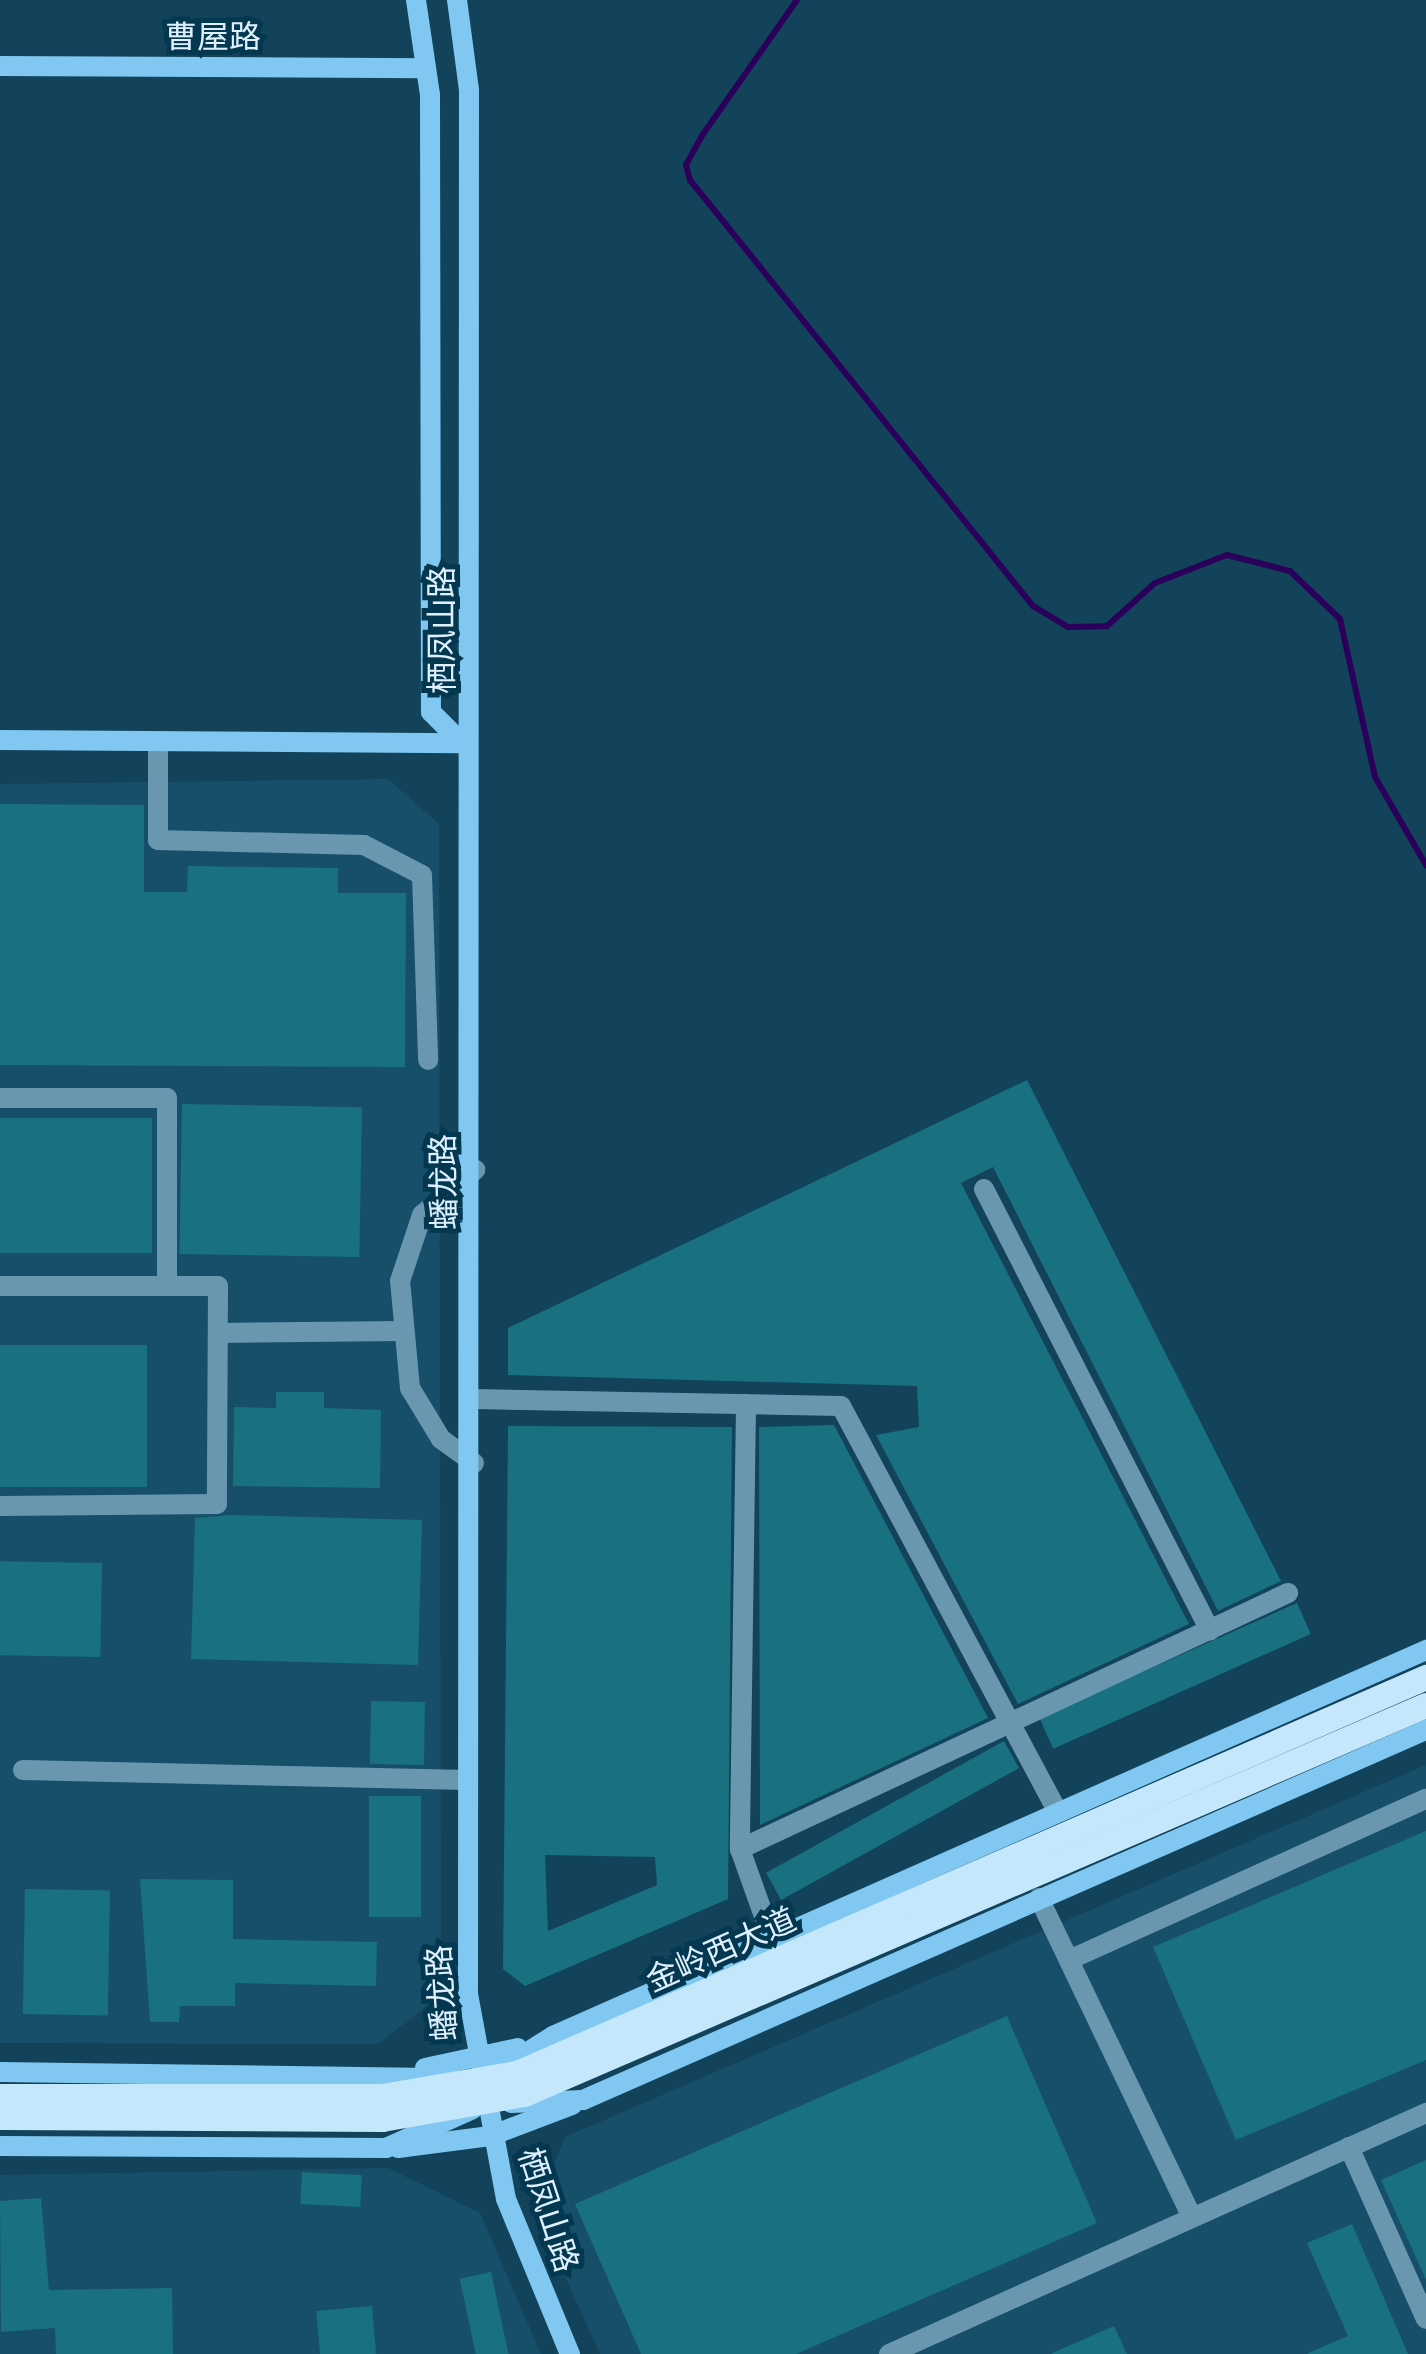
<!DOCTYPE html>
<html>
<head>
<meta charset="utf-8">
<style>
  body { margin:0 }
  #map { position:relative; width:1426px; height:2354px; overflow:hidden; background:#12435b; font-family:Cabin,"Noto Sans SC",sans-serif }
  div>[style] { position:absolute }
  .built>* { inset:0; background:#174f6b }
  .stream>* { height:6px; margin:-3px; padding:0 3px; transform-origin:3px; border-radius:3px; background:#2a005a }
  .building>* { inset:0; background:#187081; transform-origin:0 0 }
  .street>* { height:20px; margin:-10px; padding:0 10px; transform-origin:10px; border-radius:10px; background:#6a97b0 }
  .secondary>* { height:20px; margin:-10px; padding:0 10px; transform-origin:10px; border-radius:10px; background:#80c8f1 }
  .primary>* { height:25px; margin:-12.5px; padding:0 12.5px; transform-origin:12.5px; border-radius:12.5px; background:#c4e7fc }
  span { translate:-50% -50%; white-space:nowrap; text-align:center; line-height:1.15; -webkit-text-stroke:10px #043850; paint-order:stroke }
  .street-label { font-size:32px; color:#def0fc }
</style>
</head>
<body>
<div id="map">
  <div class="built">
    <div style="clip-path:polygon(388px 779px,439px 824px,441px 1995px,378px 2044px,0 2043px,0 784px)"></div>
    <div style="clip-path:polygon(1426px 1765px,1426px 2354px,600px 2354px,535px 2210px,565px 2137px)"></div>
    <div style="clip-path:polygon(388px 2168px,480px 2213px,541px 2354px,0 2354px,0 2175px)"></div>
  </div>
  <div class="stream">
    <div style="left:797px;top:0;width:164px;rotate:125deg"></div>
    <div style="left:703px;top:134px;width:35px;rotate:119deg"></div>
    <div style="left:686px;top:165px;width:16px;rotate:75deg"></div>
    <div style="left:690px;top:180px;width:547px;rotate:51.16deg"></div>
    <div style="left:1033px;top:606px;width:41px;rotate:31deg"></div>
    <div style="left:1068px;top:627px;width:39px;rotate:-1deg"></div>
    <div style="left:1107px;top:626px;width:64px;rotate:-41.9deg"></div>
    <div style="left:1155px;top:583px;width:77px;rotate:-21.3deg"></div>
    <div style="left:1227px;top:555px;width:65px;rotate:14.3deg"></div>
    <div style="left:1290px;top:571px;width:69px;rotate:43.8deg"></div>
    <div style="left:1340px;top:619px;width:162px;rotate:77.5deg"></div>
    <div style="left:1375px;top:777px;width:102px;rotate:59.9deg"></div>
  </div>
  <div class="building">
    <div style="clip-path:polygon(0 804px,144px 805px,144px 892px,187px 892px,188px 866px,338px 868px,338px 893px,406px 893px,405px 1067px,0 1065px)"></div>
    <div style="clip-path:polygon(1027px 1080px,1281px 1581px,1218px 1611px,993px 1167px,961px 1183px,1189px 1624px,1018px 1704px,876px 1435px,919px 1427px,917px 1386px,508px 1375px,508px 1328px)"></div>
    <div style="left:182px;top:1104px;width:180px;height:150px;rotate:1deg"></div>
    <div style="left:0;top:1118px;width:152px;height:135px"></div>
    <div style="left:0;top:1345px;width:147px;height:142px"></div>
    <div style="clip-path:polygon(276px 1392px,324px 1392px,324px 1408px,381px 1410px,380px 1488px,233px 1486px,234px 1407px,276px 1408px)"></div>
    <div style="clip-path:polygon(834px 1425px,988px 1718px,760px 1825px,759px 1427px)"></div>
    <div style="clip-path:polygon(evenodd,508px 1426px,732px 1427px,728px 1899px,525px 1986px,503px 1969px,508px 1426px,545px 1855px,655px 1857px,657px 1885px,548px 1931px,545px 1855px)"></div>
    <div style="clip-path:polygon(231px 1515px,422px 1520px,418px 1665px,191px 1659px,195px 1518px)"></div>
    <div style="left:102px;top:1563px;width:94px;height:102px;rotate:91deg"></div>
    <div style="left:1297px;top:1603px;width:34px;height:282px;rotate:66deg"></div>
    <div style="left:371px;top:1701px;width:54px;height:63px;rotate:1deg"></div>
    <div style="left:1004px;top:1741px;width:31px;height:272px;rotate:61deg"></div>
    <div style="left:369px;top:1796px;width:52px;height:121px"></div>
    <div style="clip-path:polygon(1426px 1831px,1426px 2060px,1236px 2140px,1153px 1947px)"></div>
    <div style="clip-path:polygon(140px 1879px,233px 1880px,233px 1939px,377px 1942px,376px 1986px,235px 1983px,235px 2006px,180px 2006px,179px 2022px,150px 2022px)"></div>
    <div style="left:25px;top:1889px;width:85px;height:125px;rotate:1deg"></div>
    <div style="clip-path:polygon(1007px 2016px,1097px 2223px,796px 2354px,641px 2354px,575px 2204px)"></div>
    <div style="clip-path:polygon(1426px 2160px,1426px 2280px,1381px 2180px)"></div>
    <div style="left:302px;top:2172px;width:60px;height:32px;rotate:3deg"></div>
    <div style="clip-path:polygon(41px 2198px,49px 2290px,172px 2288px,173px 2354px,56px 2354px,55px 2328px,1px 2332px,0 2201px)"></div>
    <div style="clip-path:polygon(1352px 2224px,1408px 2354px,1306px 2354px,1348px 2336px,1307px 2243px)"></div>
    <div style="left:491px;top:2272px;width:84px;height:32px;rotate:78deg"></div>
    <div style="left:372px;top:2306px;width:48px;height:56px;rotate:85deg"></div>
    <div style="clip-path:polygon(1114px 2326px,1127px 2354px,1050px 2354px)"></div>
  </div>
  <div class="street">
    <div style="left:158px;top:741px;width:99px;rotate:90deg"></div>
    <div style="left:158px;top:840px;width:206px;rotate:1.4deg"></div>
    <div style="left:364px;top:845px;width:65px;rotate:27.3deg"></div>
    <div style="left:422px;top:875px;width:185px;rotate:88.1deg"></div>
    <div style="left:0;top:1098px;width:167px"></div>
    <div style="left:167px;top:1098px;width:188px;rotate:90deg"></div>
    <div style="left:984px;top:1189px;width:496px;rotate:62.9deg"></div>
    <div style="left:0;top:1286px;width:218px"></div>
    <div style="left:218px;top:1286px;width:218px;rotate:90.3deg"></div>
    <div style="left:217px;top:1504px;width:217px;rotate:179.5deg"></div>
    <div style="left:218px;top:1333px;width:185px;rotate:-0.6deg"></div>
    <div style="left:474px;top:1399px;width:367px;rotate:1.1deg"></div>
    <div style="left:841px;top:1406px;width:460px;rotate:61.9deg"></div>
    <div style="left:746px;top:1404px;width:445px;rotate:90.8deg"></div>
    <div style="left:740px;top:1849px;width:96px;rotate:70.4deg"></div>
    <div style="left:474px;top:1463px;width:41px;rotate:-144deg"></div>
    <div style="left:441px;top:1439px;width:60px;rotate:-121.3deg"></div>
    <div style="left:410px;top:1388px;width:107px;rotate:-95.3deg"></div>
    <div style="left:400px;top:1281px;width:70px;rotate:-71.6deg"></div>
    <div style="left:422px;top:1215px;width:70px;rotate:-40.3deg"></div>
    <div style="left:23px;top:1770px;width:444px;rotate:1.3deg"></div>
    <div style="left:740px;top:1849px;width:605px;rotate:-25.04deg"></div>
    <div style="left:1039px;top:1898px;width:354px;rotate:64.4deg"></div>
    <div style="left:1069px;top:1960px;width:392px;rotate:-24.3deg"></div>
    <div style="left:1349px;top:2147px;width:188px;rotate:65.9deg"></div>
    <div style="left:889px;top:2354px;width:589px;rotate:-24.17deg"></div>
  </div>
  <div class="secondary">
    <div style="left:416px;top:0;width:96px;rotate:81.6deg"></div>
    <div style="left:430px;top:95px;width:617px;rotate:89.91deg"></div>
    <div style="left:431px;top:712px;width:44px;rotate:45deg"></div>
    <div style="left:457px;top:0;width:91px;rotate:82.4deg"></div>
    <div style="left:469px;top:90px;width:1904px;rotate:90.03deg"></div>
    <div style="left:468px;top:1994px;width:208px;rotate:79.5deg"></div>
    <div style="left:506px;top:2199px;width:168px;rotate:67.6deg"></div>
    <div style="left:0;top:66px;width:426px;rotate:0.3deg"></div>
    <div style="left:0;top:740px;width:462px;rotate:0.4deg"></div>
    <div style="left:425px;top:2068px;width:95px;rotate:-12.1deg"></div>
    <div style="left:0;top:2072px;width:449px;rotate:0.8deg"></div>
    <div style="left:491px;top:2075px;width:73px;rotate:-32.2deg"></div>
    <div style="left:553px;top:2036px;width:955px;rotate:-23.85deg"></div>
    <div style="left:511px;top:2103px;width:72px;rotate:-2.4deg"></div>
    <div style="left:583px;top:2100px;width:921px;rotate:-23.7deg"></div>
    <div style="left:0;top:2146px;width:386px;rotate:0.3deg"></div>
    <div style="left:386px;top:2148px;width:95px;rotate:-24.1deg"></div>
    <div style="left:398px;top:2148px;width:93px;rotate:-7.4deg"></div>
    <div style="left:490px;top:2136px;width:88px;rotate:-20.7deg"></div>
  </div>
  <div class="primary">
    <div style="left:0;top:2096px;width:382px"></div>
    <div style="left:382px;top:2096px;width:137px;rotate:-9.7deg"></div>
    <div style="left:517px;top:2073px;width:992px;rotate:-23.54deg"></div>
    <div style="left:0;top:2117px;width:382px;rotate:0.3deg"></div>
    <div style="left:382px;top:2119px;width:144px;rotate:-10deg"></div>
    <div style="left:524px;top:2094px;width:982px;rotate:-23.33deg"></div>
  </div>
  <div class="street-label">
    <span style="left:213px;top:37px">曹屋路</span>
    <span style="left:442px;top:630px;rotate:-90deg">栖凤山路</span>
    <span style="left:444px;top:1182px;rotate:-91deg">蟠龙路</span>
    <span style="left:721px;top:1950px;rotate:-24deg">金岭西大道</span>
    <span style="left:442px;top:1993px;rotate:-94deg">蟠龙路</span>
    <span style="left:548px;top:2210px;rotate:72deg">栖凤山路</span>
  </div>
</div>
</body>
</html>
